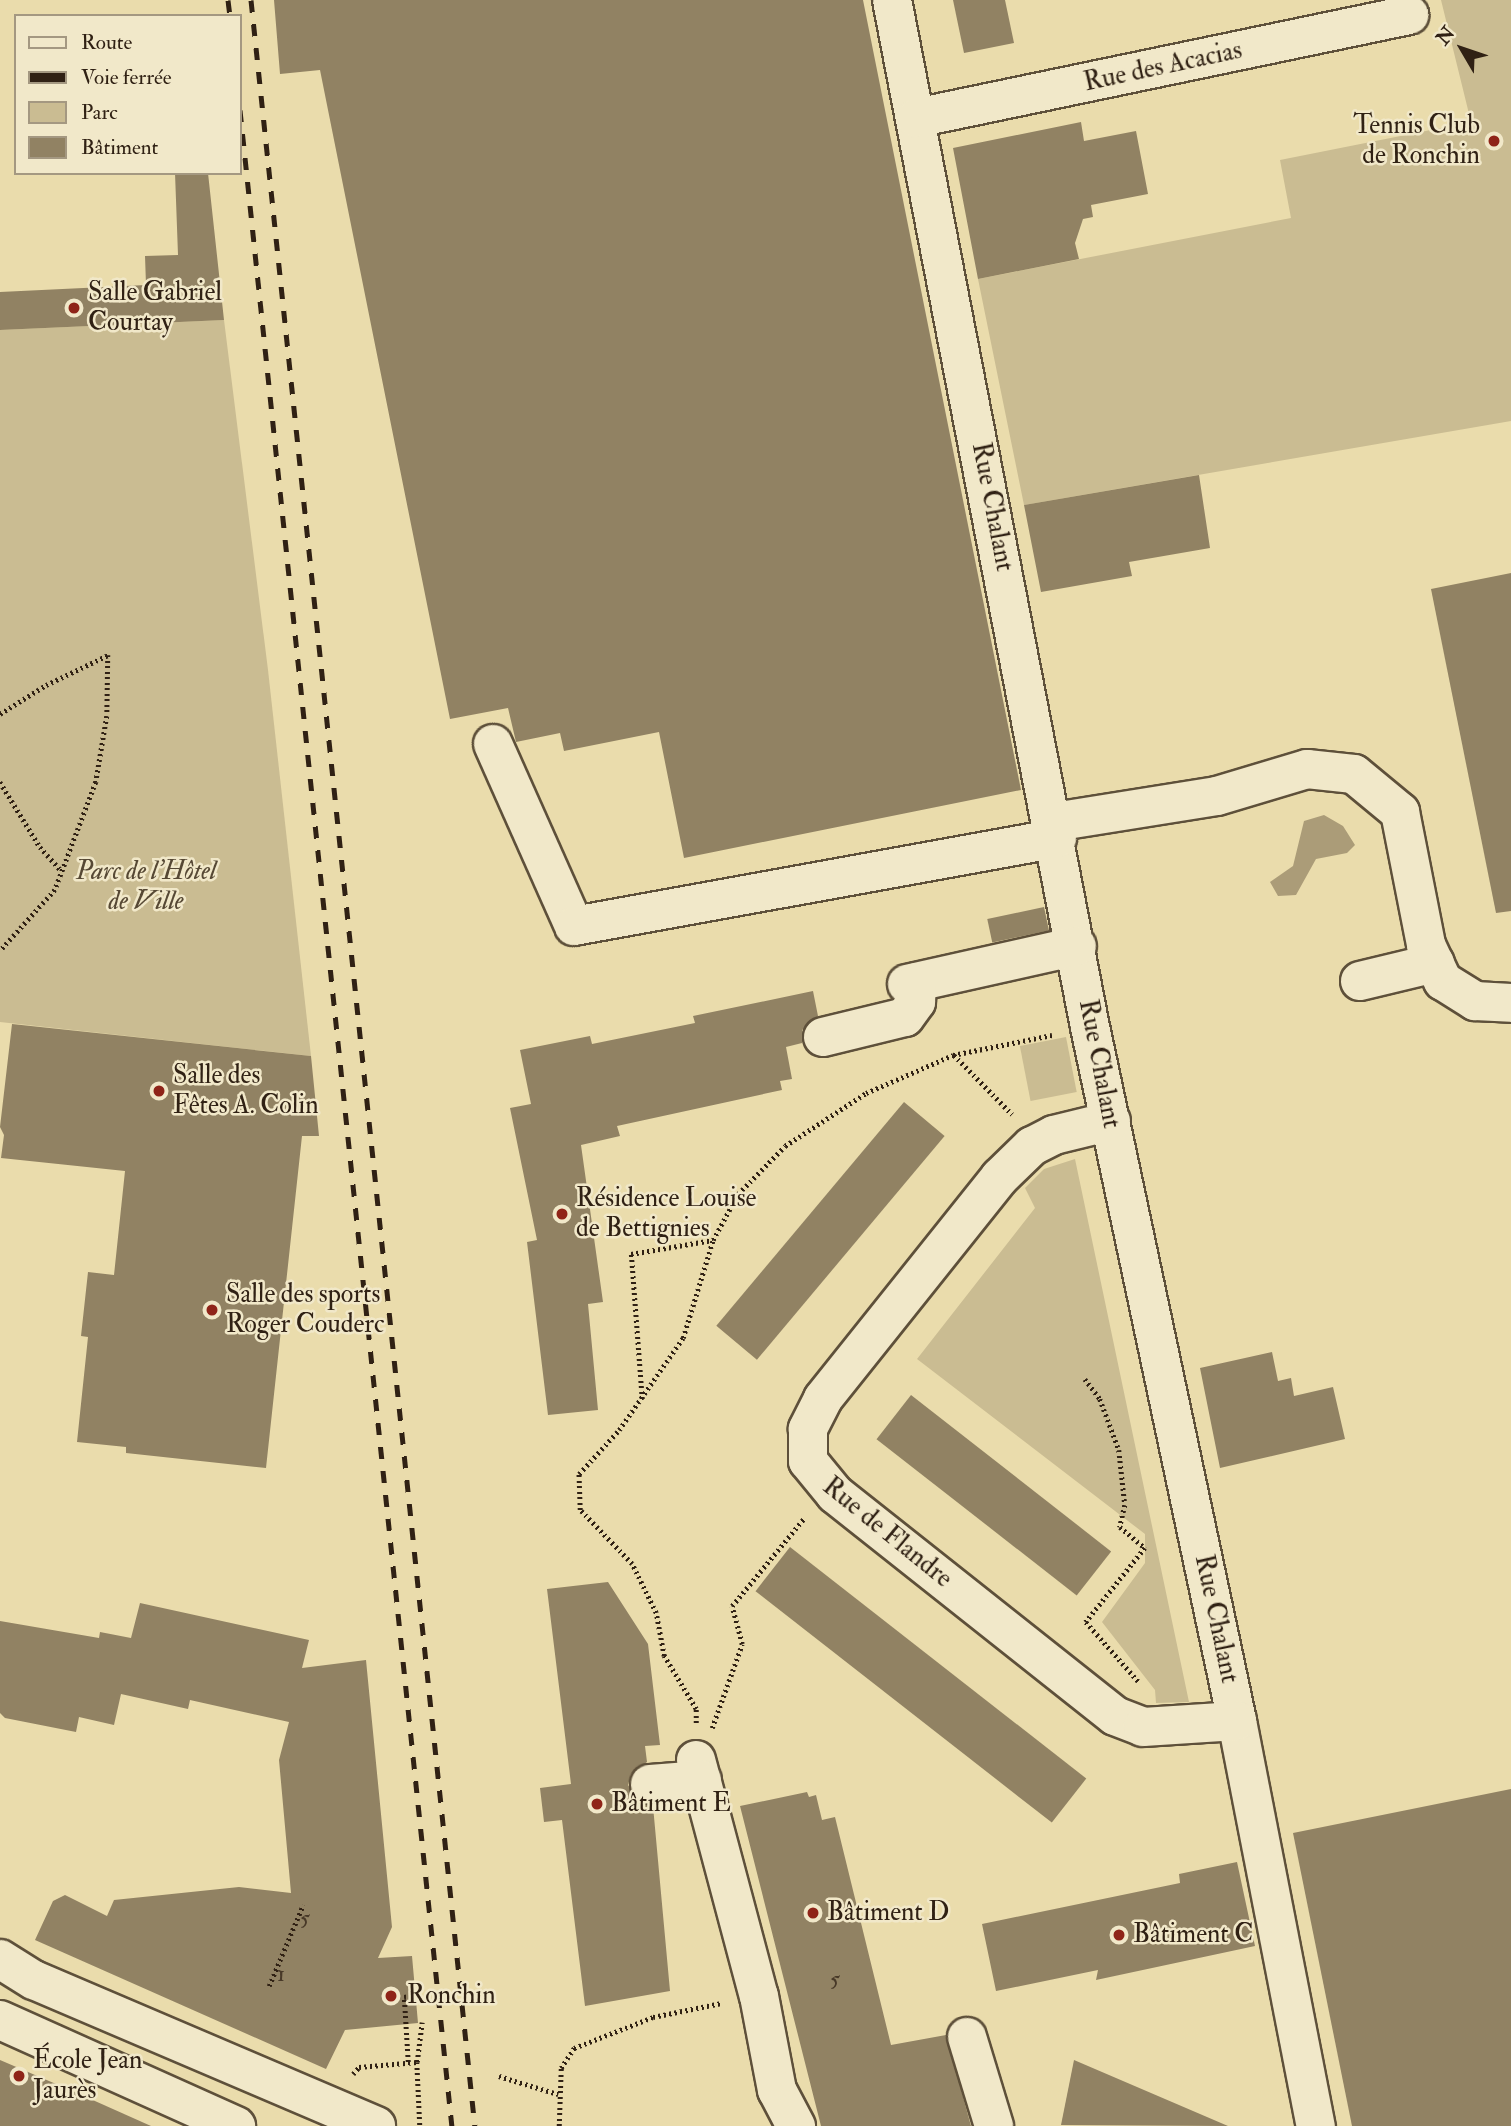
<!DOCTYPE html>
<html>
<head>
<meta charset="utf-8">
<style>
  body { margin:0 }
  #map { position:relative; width:1511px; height:2126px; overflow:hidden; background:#eadcac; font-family:"IM FELL Double Pica",serif }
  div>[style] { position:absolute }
  .green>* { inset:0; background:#cabc92; transform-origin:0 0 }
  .water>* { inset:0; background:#ab9c78 }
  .building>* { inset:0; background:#918263; transform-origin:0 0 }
  .path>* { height:4.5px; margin-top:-2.25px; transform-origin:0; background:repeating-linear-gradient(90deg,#302114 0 2px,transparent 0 5.5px) }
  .roads { filter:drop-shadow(2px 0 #5e503a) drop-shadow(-2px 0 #5e503a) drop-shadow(0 2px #5e503a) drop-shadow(0 -2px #5e503a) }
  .minor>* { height:38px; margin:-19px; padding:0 19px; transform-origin:19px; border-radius:19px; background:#f1e8c9 }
  .rail>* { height:5px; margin-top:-2.5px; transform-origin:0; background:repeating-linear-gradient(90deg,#302114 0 12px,transparent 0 24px) }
  .dots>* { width:19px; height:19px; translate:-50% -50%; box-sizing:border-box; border:4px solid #f1e8c9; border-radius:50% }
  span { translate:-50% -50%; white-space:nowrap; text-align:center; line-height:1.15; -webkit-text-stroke:5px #f1e8c9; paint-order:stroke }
  .number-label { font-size:23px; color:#483928 }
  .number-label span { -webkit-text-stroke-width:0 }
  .street-label { font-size:26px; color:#302114 }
  .poi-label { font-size:26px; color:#302114 }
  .right { translate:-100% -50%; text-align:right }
  .left { translate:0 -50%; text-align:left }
  .park-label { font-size:26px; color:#564834; font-style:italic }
  .legend { position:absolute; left:14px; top:14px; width:228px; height:161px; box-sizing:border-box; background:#f1e8c9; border:2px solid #a49881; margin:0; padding:9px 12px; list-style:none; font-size:21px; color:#302114 }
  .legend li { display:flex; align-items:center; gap:14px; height:35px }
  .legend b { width:35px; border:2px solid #a49881 }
  .north { position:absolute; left:1427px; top:14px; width:70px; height:70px; -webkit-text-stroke:5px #f1e8c9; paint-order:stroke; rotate:309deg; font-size:19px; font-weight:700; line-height:28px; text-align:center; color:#302114 }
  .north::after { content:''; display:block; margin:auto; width:24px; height:32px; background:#302114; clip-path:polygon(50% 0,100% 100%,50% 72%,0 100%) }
</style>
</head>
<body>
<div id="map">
  <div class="green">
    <div style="clip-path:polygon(1441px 0,1511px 0,1511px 421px,1024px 505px,978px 279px,1291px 218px,1280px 160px,1471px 122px)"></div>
    <div style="clip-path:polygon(224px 320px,268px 670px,311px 1056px,0 1022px,0 330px)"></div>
    <div style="left:1066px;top:1037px;width:56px;height:47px;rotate:79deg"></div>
    <div style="clip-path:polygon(1075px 1159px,1189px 1702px,1156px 1703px,1155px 1690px,1102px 1622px,1145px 1563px,1145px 1534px,917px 1359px,1035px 1208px,1025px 1188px,1044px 1169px)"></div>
  </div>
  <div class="water">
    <div style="clip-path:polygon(1324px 815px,1343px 826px,1355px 845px,1347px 853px,1316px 859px,1296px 895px,1278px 896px,1270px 882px,1293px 866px,1304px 821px)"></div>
  </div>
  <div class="building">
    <div style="clip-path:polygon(274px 0,863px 0,1021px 790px,684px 858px,659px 732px,564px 751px,560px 733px,516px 742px,508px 708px,450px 719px,320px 70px,280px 74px)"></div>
    <div style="clip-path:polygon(953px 0,1005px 0,1014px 43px,964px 53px)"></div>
    <div style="clip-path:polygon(1081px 122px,1084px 141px,1136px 131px,1148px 194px,1091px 205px,1093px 217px,1083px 219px,1075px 243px,1079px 259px,978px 279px,953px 148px)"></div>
    <div style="clip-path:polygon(175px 173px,208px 173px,224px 320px,0 330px,0 292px,146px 285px,145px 256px,178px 255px)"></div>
    <div style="clip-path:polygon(1199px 475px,1210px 548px,1129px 562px,1132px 576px,1041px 592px,1024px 505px)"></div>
    <div style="clip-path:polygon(1511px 573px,1511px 911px,1496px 913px,1431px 589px)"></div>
    <div style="left:1044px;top:907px;width:24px;height:58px;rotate:78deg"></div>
    <div style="clip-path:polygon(813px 991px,818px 1016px,802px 1030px,802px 1043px,786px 1047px,792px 1079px,780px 1081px,782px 1090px,617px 1126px,620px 1136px,581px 1145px,603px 1302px,588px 1304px,598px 1410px,548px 1415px,527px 1242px,537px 1240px,510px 1108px,531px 1104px,520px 1050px,590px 1036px,592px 1044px,695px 1023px,693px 1016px)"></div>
    <div style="clip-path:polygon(12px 1024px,311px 1056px,319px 1136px,302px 1136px,266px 1468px,126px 1453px,126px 1447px,77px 1442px,88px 1337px,81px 1336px,88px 1272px,114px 1275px,125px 1171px,1px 1158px,4px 1135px,0 1127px)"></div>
    <div style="left:904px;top:1102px;width:53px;height:292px;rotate:40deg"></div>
    <div style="clip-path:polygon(1272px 1352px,1278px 1381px,1291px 1378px,1294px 1396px,1333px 1387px,1345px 1439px,1220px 1468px,1200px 1368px)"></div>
    <div style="left:911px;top:1395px;width:254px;height:56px;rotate:38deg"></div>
    <div style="left:790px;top:1547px;width:376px;height:56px;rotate:38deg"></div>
    <div style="clip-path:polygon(608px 1582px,648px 1644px,660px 1745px,645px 1746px,647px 1762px,631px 1774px,628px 1785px,640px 1803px,653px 1806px,670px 1991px,585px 2006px,562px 1820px,544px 1822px,540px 1788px,571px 1784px,547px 1589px)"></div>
    <div style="clip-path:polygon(140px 1603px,309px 1640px,302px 1668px,366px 1660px,392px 1927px,378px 1958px,412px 1956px,418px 2023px,345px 2030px,326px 2069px,35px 1940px,53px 1901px,65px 1895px,107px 1916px,114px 1900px,239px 1887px,291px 1893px,279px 1760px,289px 1722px,190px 1700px,188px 1709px,121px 1694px,114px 1725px,79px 1717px,76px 1732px,5px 1718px,0 1713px,0 1621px,99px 1638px,100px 1632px,131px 1638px)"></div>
    <div style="clip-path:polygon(1511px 1789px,1511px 2126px,1352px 2126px,1293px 1833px)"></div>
    <div style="clip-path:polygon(807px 1792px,809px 1797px,816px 1795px,822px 1820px,835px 1817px,891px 2045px,946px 2035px,971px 2126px,821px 2126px,740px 1806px)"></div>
    <div style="clip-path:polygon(1237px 1862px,1255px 1946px,1096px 1980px,1098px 1970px,996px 1991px,982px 1924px,1180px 1883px,1179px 1874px)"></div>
    <div style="clip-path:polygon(0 2060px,77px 2093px,151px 2126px,0 2126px)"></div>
    <div style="clip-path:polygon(1074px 2060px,1228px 2126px,1061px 2125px)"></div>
  </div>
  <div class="path">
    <div style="left:0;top:714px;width:54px;rotate:-32.2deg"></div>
    <div style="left:46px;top:685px;width:69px;rotate:-25.8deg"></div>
    <div style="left:108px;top:655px;width:61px;rotate:90.9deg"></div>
    <div style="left:107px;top:716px;width:67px;rotate:99.5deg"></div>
    <div style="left:96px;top:782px;width:116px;rotate:110.8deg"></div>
    <div style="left:55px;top:890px;width:82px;rotate:132deg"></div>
    <div style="left:0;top:782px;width:76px;rotate:58.4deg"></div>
    <div style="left:40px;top:847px;width:31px;rotate:48deg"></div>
    <div style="left:954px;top:1055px;width:83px;rotate:45.5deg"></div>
    <div style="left:1085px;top:1379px;width:25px;rotate:53deg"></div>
    <div style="left:1100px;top:1399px;width:54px;rotate:69.6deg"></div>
    <div style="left:1119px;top:1450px;width:55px;rotate:83.8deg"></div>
    <div style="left:1125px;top:1505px;width:23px;rotate:103deg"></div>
    <div style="left:1120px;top:1527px;width:33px;rotate:40deg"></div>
    <div style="left:1145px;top:1548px;width:95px;rotate:128.6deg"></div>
    <div style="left:1086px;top:1622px;width:79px;rotate:48.6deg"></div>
    <div style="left:642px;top:1399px;width:145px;rotate:-94.3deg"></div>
    <div style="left:631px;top:1254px;width:83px;rotate:-9.7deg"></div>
    <div style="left:696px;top:1723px;width:14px;rotate:-90deg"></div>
    <div style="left:696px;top:1709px;width:62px;rotate:-121.1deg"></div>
    <div style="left:664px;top:1656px;width:44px;rotate:-100.5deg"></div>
    <div style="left:656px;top:1613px;width:55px;rotate:-116.1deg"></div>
    <div style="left:632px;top:1564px;width:75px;rotate:-133.9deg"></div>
    <div style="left:580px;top:1510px;width:36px;rotate:-92deg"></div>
    <div style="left:579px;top:1474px;width:59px;rotate:-47.7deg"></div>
    <div style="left:619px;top:1430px;width:112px;rotate:-55.2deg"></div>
    <div style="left:683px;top:1338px;width:102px;rotate:-73deg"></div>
    <div style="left:713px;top:1240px;width:52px;rotate:-61.5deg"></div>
    <div style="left:738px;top:1194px;width:67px;rotate:-45.6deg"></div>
    <div style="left:785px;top:1146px;width:97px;rotate:-33.2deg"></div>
    <div style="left:866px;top:1093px;width:95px;rotate:-23.6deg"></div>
    <div style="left:953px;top:1055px;width:101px;rotate:-11.4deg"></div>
    <div style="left:712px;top:1728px;width:89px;rotate:-70.3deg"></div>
    <div style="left:742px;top:1644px;width:39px;rotate:-105deg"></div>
    <div style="left:732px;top:1606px;width:115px;rotate:-50.6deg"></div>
    <div style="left:269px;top:1986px;width:88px;rotate:-67.2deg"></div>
    <div style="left:408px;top:2062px;width:65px;rotate:-93.5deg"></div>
    <div style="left:404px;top:1997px;width:11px;rotate:-10deg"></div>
    <div style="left:417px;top:2062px;width:64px;rotate:87.3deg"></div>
    <div style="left:353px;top:2074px;width:9px;rotate:-49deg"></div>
    <div style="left:359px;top:2067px;width:58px;rotate:-4.9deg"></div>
    <div style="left:417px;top:2062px;width:40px;rotate:-82.9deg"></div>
    <div style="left:499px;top:2076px;width:62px;rotate:17deg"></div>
    <div style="left:559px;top:2126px;width:58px;rotate:-88deg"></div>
    <div style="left:561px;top:2068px;width:24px;rotate:-57deg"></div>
    <div style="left:574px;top:2048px;width:85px;rotate:-21.4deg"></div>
    <div style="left:653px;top:2017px;width:70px;rotate:-11.5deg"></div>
  </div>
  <div class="roads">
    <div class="minor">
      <div style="left:892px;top:0;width:1046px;rotate:79.09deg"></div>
      <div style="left:1090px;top:1027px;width:709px;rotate:78.04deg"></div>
      <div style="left:1237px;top:1721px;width:413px;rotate:79deg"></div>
      <div style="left:916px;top:118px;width:504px;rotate:-11.8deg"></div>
      <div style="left:493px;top:744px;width:199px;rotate:66deg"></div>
      <div style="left:574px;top:926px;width:491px;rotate:-10.3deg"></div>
      <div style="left:1054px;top:822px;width:165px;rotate:-9.1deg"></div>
      <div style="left:1217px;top:796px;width:94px;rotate:-16.7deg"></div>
      <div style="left:1307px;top:769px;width:47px;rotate:6.1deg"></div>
      <div style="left:1354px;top:774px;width:60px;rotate:39.6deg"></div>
      <div style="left:1400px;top:812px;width:136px;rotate:78.9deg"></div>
      <div style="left:1426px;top:945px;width:40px;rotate:65deg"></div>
      <div style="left:1443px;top:981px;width:38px;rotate:32deg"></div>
      <div style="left:1475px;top:1001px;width:36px;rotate:3deg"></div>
      <div style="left:1360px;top:981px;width:77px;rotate:-13.5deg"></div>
      <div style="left:907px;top:984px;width:174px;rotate:-12.6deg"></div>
      <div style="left:823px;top:1037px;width:84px;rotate:-13.7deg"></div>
      <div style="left:905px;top:1017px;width:19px;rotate:-54deg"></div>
      <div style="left:916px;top:1002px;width:20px;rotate:-87deg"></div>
      <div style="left:1111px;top:1121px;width:59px;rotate:166.2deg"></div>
      <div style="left:1054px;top:1135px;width:25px;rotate:153deg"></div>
      <div style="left:1032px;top:1146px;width:45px;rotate:135.9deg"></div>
      <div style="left:1000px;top:1177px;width:284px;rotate:128.6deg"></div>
      <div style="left:823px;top:1399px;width:34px;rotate:117deg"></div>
      <div style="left:808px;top:1429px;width:32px;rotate:90deg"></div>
      <div style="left:808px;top:1461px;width:43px;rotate:50.7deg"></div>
      <div style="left:835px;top:1494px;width:357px;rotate:38.4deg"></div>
      <div style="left:1115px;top:1716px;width:30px;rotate:21deg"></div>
      <div style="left:1143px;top:1727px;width:94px;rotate:-3.7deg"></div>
      <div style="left:696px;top:1760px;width:244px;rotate:75.1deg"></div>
      <div style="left:759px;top:1996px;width:96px;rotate:79.2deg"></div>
      <div style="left:777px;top:2090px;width:41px;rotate:62.2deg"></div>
      <div style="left:650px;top:1784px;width:52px;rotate:-4.4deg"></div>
      <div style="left:0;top:1959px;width:40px;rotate:32deg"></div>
      <div style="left:34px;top:1980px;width:372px;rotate:23.1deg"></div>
      <div style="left:0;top:2020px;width:259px;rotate:24.2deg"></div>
      <div style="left:967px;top:2037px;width:93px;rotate:73.1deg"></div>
    </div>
  </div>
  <div class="rail">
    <div style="left:228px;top:0;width:16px;rotate:83deg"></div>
    <div style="left:251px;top:0;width:2138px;rotate:83.99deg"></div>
    <div style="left:240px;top:110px;width:2027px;rotate:84deg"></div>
  </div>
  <div class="dots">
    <div style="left:1494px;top:141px;background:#8f2418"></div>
    <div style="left:74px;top:308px;background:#8f2418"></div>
    <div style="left:159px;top:1091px;background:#8f2418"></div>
    <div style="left:562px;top:1214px;background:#8f2418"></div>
    <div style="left:212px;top:1310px;background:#8f2418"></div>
    <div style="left:597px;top:1804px;background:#8f2418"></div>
    <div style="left:813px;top:1913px;background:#8f2418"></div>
    <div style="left:1119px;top:1935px;background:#8f2418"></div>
    <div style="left:391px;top:1996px;background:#8f2418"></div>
    <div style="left:19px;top:2076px;background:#8f2418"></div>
  </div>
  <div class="number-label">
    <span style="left:305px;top:1918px">5</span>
    <span style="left:281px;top:1974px">1</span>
    <span style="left:835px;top:1979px">5</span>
  </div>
  <div class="street-label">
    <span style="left:1163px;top:67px;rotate:-12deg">Rue des Acacias</span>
    <span style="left:992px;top:507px;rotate:79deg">Rue Chalant</span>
    <span style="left:1099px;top:1064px;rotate:79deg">Rue Chalant</span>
    <span style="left:887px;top:1533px;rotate:39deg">Rue de Flandre</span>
    <span style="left:1216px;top:1619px;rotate:78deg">Rue Chalant</span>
  </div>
  <div class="poi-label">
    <span class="right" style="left:1480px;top:141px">Tennis Club<br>de Ronchin</span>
    <span class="left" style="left:88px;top:308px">Salle Gabriel<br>Courtay</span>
    <span class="left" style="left:173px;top:1091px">Salle des<br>Fêtes A. Colin</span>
    <span class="left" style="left:576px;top:1214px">Résidence Louise<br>de Bettignies</span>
    <span class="left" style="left:226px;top:1310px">Salle des sports<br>Roger Couderc</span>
    <span class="left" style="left:611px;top:1804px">Bâtiment E</span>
    <span class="left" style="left:827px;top:1913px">Bâtiment D</span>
    <span class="left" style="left:1133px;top:1935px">Bâtiment C</span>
    <span class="left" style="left:407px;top:1996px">Ronchin</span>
    <span class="left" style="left:33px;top:2076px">École Jean<br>Jaurès</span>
  </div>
  <div class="park-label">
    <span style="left:146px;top:887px">Parc de l’Hôtel<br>de Ville</span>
  </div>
  <ul class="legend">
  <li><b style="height:9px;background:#f1e8c9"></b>Route</li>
  <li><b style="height:9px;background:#302114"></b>Voie ferrée</li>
  <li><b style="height:19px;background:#cabc92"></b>Parc</li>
  <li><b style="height:19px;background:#918263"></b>Bâtiment</li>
  </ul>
  <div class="north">N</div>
</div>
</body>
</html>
